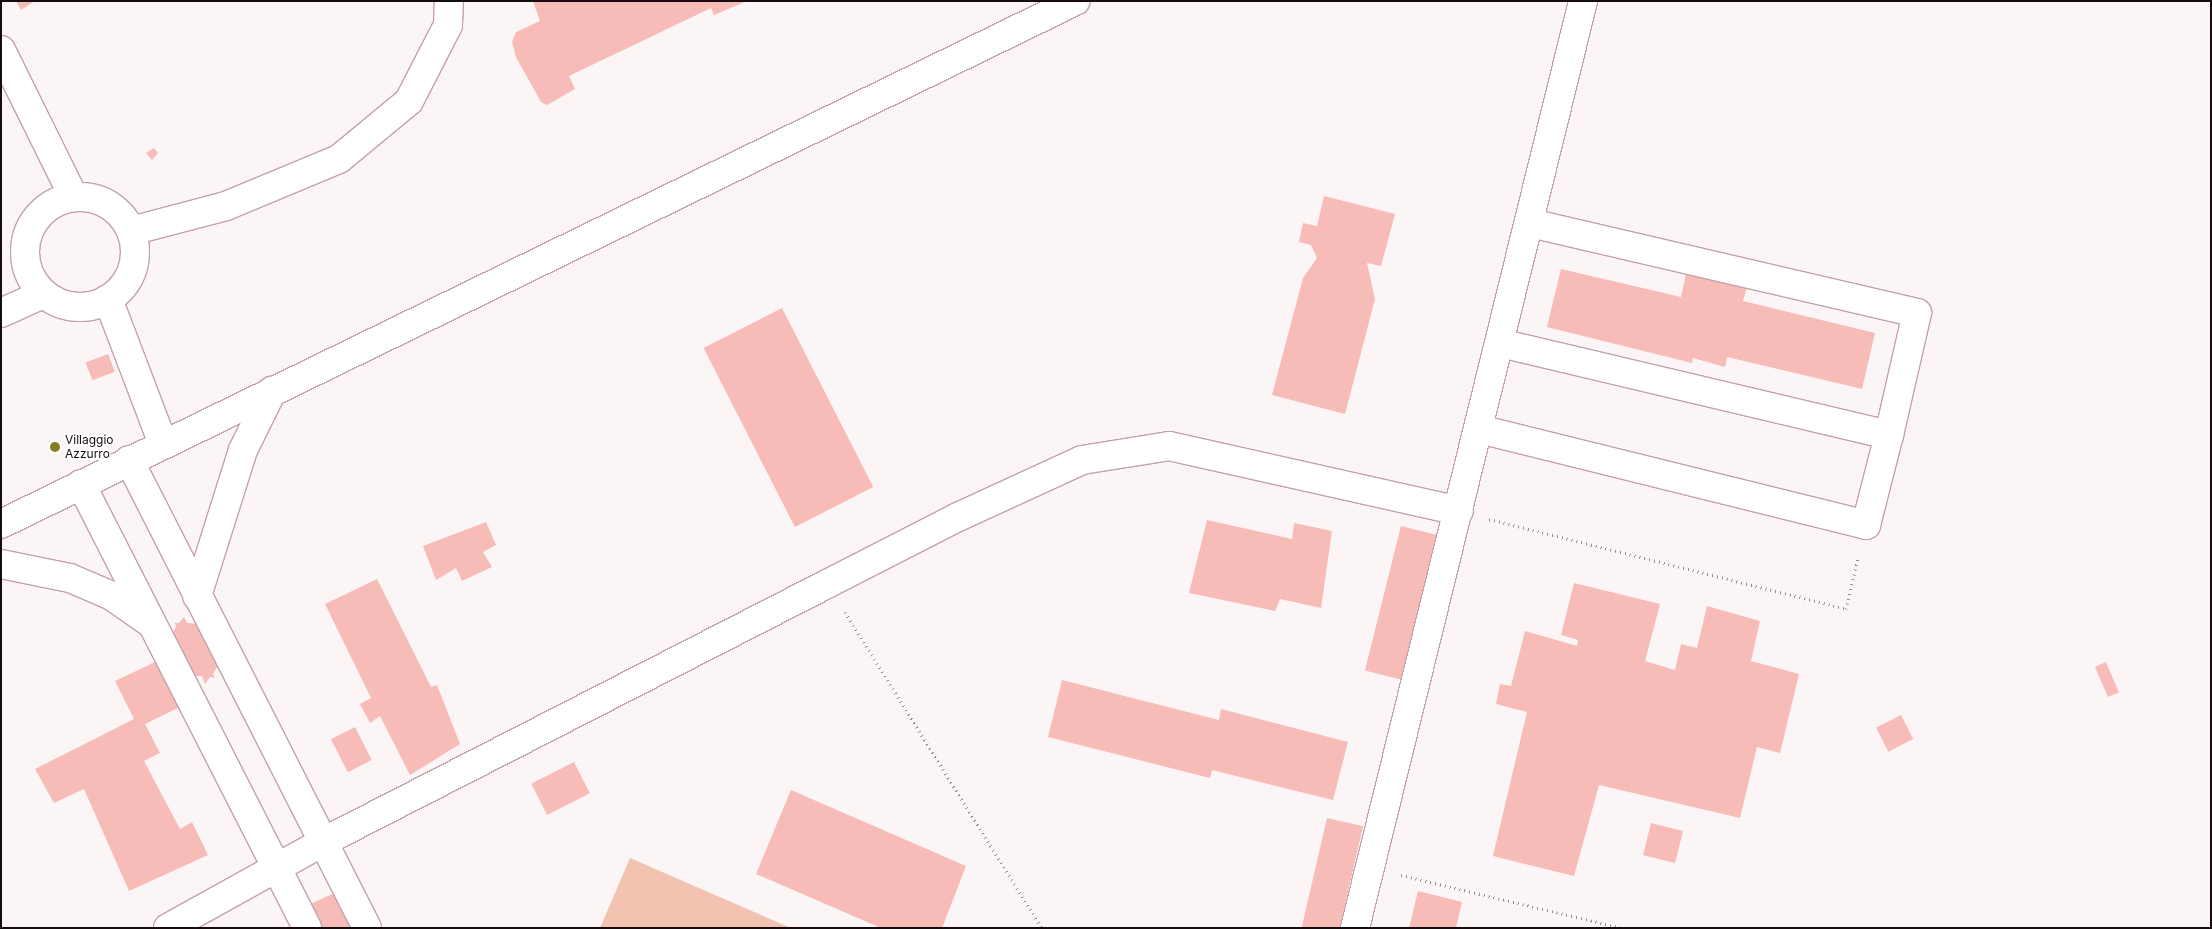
<!DOCTYPE html>
<html>
<head>
<meta charset="utf-8">
<style>
  body { margin:0 }
  #map { position:relative; width:2212px; height:929px; overflow:hidden; background:#fcf5f6; font-family:Inter,sans-serif }
  div>[style] { position:absolute }
  .green>* { inset:0; background:#f2c3b0 }
  .building>* { inset:0; background:#f7bbb8; transform-origin:0 0 }
  .path>* { height:3px; margin-top:-1.5px; transform-origin:0; background:repeating-linear-gradient(90deg,#968d8f 0 1px,transparent 0 5px) }
  .roads { filter:drop-shadow(1px 0 #c3a2aa) drop-shadow(-1px 0 #c3a2aa) drop-shadow(0 1px #c3a2aa) drop-shadow(0 -1px #c3a2aa) }
  .minor>* { height:28px; margin:-14px; padding:0 14px; transform-origin:14px; border-radius:14px; background:#fff }
  .minor>.ring { margin:-14px; padding:0; box-sizing:content-box; background:none; border:28px solid #fff; border-radius:50% }
  .major>* { height:28px; margin:-14px; padding:0 14px; transform-origin:14px; border-radius:14px; background:#fff }
  .dots>* { width:14px; height:14px; translate:-50% -50%; box-sizing:border-box; border:2px solid #fff; border-radius:50% }
  span { translate:-50% -50%; white-space:nowrap; text-align:center; line-height:1.15; -webkit-text-stroke:4px #fff; paint-order:stroke }
  .poi-label { font-size:12px; color:#160b0e }
  .left { translate:0 -50%; text-align:left }
  .frame { position:absolute; inset:0; border:2px solid #160b0e; pointer-events:none }
</style>
</head>
<body>
<div id="map">
  <div class="green">
    <div style="clip-path:polygon(630px 858px,791px 928px,600px 928px)"></div>
  </div>
  <div class="building">
    <div style="clip-path:polygon(16px 1px,35px 1px,21px 10px)"></div>
    <div style="clip-path:polygon(533px 1px,747px 1px,714px 15px,711px 8px,569px 76px,575px 89px,547px 105px,541px 102px,516px 57px,512px 42px,516px 32px,540px 21px)"></div>
    <div style="clip-path:polygon(154px 148px,158px 153px,152px 160px,146px 153px)"></div>
    <div style="clip-path:polygon(1324px 196px,1395px 214px,1381px 266px,1367px 263px,1375px 299px,1345px 414px,1272px 395px,1303px 278px,1317px 258px,1311px 245px,1299px 242px,1303px 223px,1317px 226px)"></div>
    <div style="clip-path:polygon(1561px 269px,1681px 297px,1686px 274px,1747px 287px,1743px 301px,1875px 333px,1862px 389px,1727px 357px,1725px 367px,1693px 358px,1692px 363px,1547px 327px)"></div>
    <div style="left:782px;top:308px;width:201px;height:88px;rotate:63deg"></div>
    <div style="left:108px;top:354px;width:19px;height:24px;rotate:69deg"></div>
    <div style="clip-path:polygon(1207px 520px,1292px 539px,1294px 523px,1332px 531px,1321px 608px,1280px 599px,1275px 611px,1189px 593px)"></div>
    <div style="clip-path:polygon(486px 522px,496px 545px,483px 552px,492px 567px,462px 581px,456px 568px,436px 580px,423px 546px)"></div>
    <div style="left:1401px;top:526px;width:37px;height:149px;rotate:14deg"></div>
    <div style="clip-path:polygon(377px 579px,431px 687px,437px 685px,460px 744px,410px 775px,380px 716px,370px 723px,360px 704px,371px 698px,325px 604px)"></div>
    <div style="clip-path:polygon(1574px 583px,1660px 604px,1645px 661px,1675px 670px,1681px 644px,1697px 648px,1707px 606px,1760px 621px,1751px 661px,1799px 674px,1780px 753px,1757px 747px,1740px 818px,1599px 785px,1574px 876px,1493px 856px,1527px 712px,1496px 704px,1500px 684px,1511px 686px,1525px 631px,1577px 646px,1578px 640px,1561px 635px)"></div>
    <div style="clip-path:polygon(184px 617px,187px 623px,227px 625px,234px 639px,213px 674px,215px 678px,210px 677px,205px 684px,202px 676px,165px 676px,180px 707px,145px 724px,160px 753px,144px 761px,180px 829px,192px 822px,208px 855px,129px 891px,84px 789px,54px 803px,35px 769px,134px 719px,115px 681px,157px 661px,176px 627px,175px 623px,179px 623px)"></div>
    <div style="left:2106px;top:662px;width:33px;height:12px;rotate:67deg"></div>
    <div style="clip-path:polygon(1062px 680px,1219px 720px,1221px 709px,1348px 742px,1333px 800px,1212px 770px,1210px 778px,1048px 737px)"></div>
    <div style="left:1901px;top:715px;width:27px;height:28px;rotate:63deg"></div>
    <div style="left:355px;top:727px;width:37px;height:27px;rotate:63deg"></div>
    <div style="left:574px;top:762px;width:35px;height:48px;rotate:63deg"></div>
    <div style="clip-path:polygon(791px 790px,966px 866px,942px 928px,881px 928px,756px 874px)"></div>
    <div style="left:1327px;top:818px;width:37px;height:113px;rotate:13deg"></div>
    <div style="left:1651px;top:823px;width:33px;height:33px;rotate:14deg"></div>
    <div style="clip-path:polygon(339px 891px,358px 928px,319px 928px,308px 905px)"></div>
    <div style="clip-path:polygon(1418px 891px,1462px 902px,1456px 928px,1409px 928px)"></div>
  </div>
  <div class="path">
    <div style="left:1489px;top:519px;width:368px;rotate:14.1deg"></div>
    <div style="left:1846px;top:609px;width:52px;rotate:-76.8deg"></div>
    <div style="left:845px;top:612px;width:372px;rotate:58.1deg"></div>
    <div style="left:1401px;top:875px;width:226px;rotate:13.5deg"></div>
  </div>
  <div class="roads">
    <div class="minor">
      <div style="left:1px;top:50px;width:163px;rotate:63.7deg"></div>
      <div class="ring" style="left:25px;top:197px;width:82px;height:82px"></div>
      <div style="left:131px;top:231px;width:98px;rotate:-14.7deg"></div>
      <div style="left:226px;top:206px;width:122px;rotate:-22.6deg"></div>
      <div style="left:339px;top:159px;width:91px;rotate:-39.6deg"></div>
      <div style="left:409px;top:101px;width:85px;rotate:-62.8deg"></div>
      <div style="left:448px;top:25px;width:24px;rotate:-88deg"></div>
      <div style="left:108px;top:299px;width:155px;rotate:69.2deg"></div>
      <div style="left:1px;top:313px;width:46px;rotate:-24.3deg"></div>
      <div style="left:1500px;top:343px;width:400px;rotate:13.3deg"></div>
      <div style="left:1479px;top:429px;width:399px;rotate:13.9deg"></div>
      <div style="left:1866px;top:525px;width:93px;rotate:-75.7deg"></div>
      <div style="left:1889px;top:435px;width:125px;rotate:-77.1deg"></div>
      <div style="left:1917px;top:313px;width:398px;rotate:-166.9deg"></div>
      <div style="left:129px;top:460px;width:525px;rotate:63.04deg"></div>
      <div style="left:81px;top:484px;width:498px;rotate:63deg"></div>
      <div style="left:1px;top:564px;width:70px;rotate:11.5deg"></div>
      <div style="left:70px;top:578px;width:46px;rotate:23.2deg"></div>
      <div style="left:112px;top:596px;width:45px;rotate:35.1deg"></div>
      <div style="left:197px;top:596px;width:153px;rotate:-72.5deg"></div>
      <div style="left:243px;top:450px;width:66px;rotate:-63.8deg"></div>
      <div style="left:168px;top:928px;width:179px;rotate:-29deg"></div>
      <div style="left:325px;top:841px;width:564px;rotate:-27.11deg"></div>
      <div style="left:827px;top:584px;width:147px;rotate:-27.1deg"></div>
      <div style="left:958px;top:517px;width:136px;rotate:-24.7deg"></div>
      <div style="left:1082px;top:460px;width:88px;rotate:-9.1deg"></div>
      <div style="left:1169px;top:446px;width:297px;rotate:12.6deg"></div>
      <div style="left:1355px;top:928px;width:955px;rotate:-76.18deg"></div>
    </div>
    <div class="major">
      <div style="left:1px;top:524px;width:1195px;rotate:-25.96deg"></div>
    </div>
  </div>
  <div class="dots">
    <div style="left:55px;top:447px;background:#867c22"></div>
  </div>
  <div class="poi-label">
    <span class="left" style="left:65px;top:447px">Villaggio<br>Azzurro</span>
  </div>
  <div class="frame"></div>
</div>
</body>
</html>
